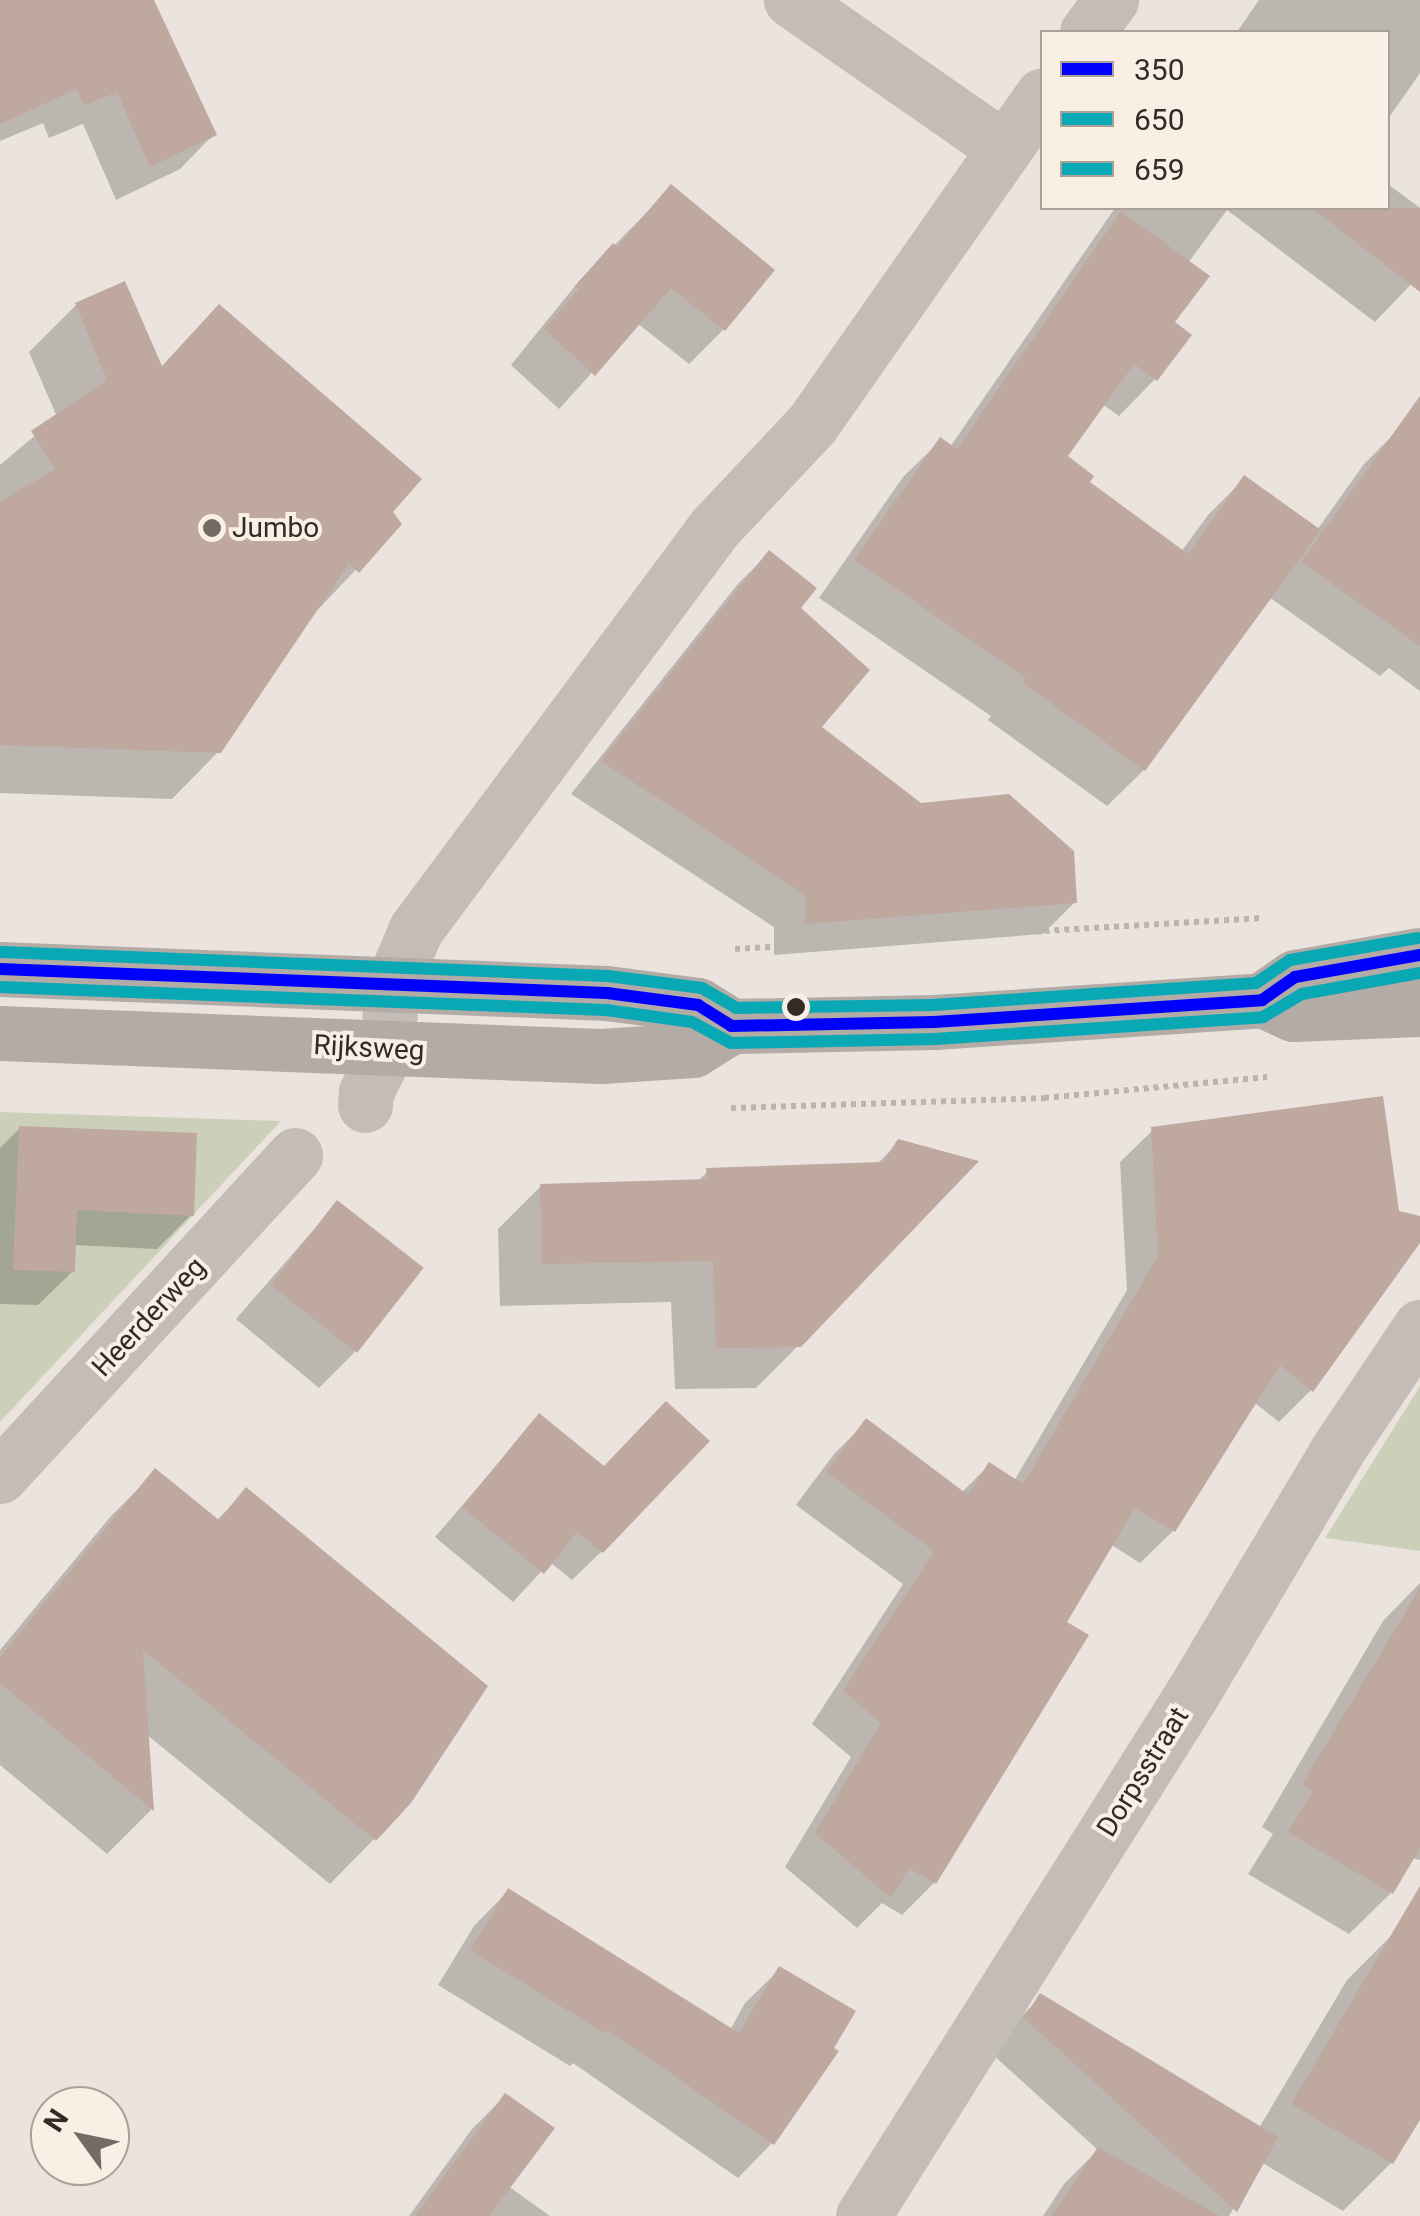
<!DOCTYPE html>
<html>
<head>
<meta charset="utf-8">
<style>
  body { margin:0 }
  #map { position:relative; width:1420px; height:2216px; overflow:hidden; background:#ebe4de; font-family:Roboto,sans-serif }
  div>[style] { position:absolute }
  .green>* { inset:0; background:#ccd0b8 }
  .shadow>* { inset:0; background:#0003 }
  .building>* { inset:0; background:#bea89f; transform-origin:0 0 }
  .path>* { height:6px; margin-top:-3px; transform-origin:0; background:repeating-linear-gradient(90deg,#bcb5af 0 5px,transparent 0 10px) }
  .minor>* { height:55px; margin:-27.5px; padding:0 27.5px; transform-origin:27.5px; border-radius:27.5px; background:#c3bcb7 }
  .tertiary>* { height:55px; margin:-27.5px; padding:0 27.5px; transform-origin:27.5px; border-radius:27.5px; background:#c3bcb7 }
  .primary>* { height:55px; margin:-27.5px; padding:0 27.5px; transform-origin:27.5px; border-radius:27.5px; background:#b2aba6 }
  .bus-1>* { height:12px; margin:-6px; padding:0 6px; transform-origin:6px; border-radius:6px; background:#00f }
  .bus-2>* { height:12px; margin:-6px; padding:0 6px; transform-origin:6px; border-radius:6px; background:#08a8b4 }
  .bus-3>* { height:12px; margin:-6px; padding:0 6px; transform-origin:6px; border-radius:6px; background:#08a8b4 }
  .dots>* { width:28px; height:28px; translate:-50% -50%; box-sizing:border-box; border:5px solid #f9efe4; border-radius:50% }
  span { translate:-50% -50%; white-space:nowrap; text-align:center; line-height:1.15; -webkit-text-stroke:8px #f9efe4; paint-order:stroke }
  .poi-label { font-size:28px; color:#342a26 }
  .left { translate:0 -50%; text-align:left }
  .street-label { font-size:28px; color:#342a26 }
  .legend { position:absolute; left:1040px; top:30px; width:350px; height:180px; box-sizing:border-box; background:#f9efe4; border:2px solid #aaa098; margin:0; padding:12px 18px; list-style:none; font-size:30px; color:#342a26 }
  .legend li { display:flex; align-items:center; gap:20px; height:50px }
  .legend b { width:50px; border:2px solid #aaa098 }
  .north { position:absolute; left:30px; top:2086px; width:100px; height:100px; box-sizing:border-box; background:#f9efe4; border:2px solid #aaa098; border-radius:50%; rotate:303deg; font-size:28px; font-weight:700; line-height:40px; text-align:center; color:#342a26 }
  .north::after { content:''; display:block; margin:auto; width:35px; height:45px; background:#746b66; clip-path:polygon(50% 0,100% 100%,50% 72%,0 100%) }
</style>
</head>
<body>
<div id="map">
  <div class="green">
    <div style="clip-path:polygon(0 1112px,281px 1121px,0 1422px)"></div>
    <div style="clip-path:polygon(1420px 1386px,1420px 1551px,1325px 1538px)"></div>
  </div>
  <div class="shadow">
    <div style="clip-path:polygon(0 0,151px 0,214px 134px,180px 169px,116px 200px,83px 124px,49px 138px,43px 123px,0 141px)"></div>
    <div style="clip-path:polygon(1259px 0,1420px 0,1420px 73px,1388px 119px,1388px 32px,1237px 32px)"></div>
    <div style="clip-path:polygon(1388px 184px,1420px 208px,1420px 275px,1375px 322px,1227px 210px,1188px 263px,1155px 379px,1119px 416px,1102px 404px,1065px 457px,1086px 483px,1181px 552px,1208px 515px,1245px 478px,1317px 530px,1364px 464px,1398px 430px,1420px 445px,1420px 691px,1389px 668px,1380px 676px,1269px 597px,1144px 770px,1107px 806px,988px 720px,991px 716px,819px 598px,903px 477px,940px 441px,950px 447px,1115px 208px,1388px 208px)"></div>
    <div style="clip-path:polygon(671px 188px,724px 329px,689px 364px,637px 323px,559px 409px,511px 365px,579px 281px)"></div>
    <div style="clip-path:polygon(76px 305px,160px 368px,390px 512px,399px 524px,310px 618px,219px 751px,172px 799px,0 793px,0 465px,57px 417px,29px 352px)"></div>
    <div style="clip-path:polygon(769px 553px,798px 608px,819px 728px,920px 806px,1075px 902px,1043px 934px,774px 955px,774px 927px,571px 794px,737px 585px)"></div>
    <div style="clip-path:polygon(20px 1128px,191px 1215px,157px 1249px,74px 1245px,73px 1271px,38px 1305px,0 1304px,0 1148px)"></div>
    <div style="clip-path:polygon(1153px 1130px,1420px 1219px,1420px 1239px,1311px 1390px,1279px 1422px,1254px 1402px,1173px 1531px,1140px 1563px,1110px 1544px,1064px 1623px,1086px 1636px,934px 1883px,902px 1915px,882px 1903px,857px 1928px,785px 1867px,851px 1757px,812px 1724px,903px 1584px,796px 1505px,834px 1454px,866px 1422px,961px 1493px,989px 1465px,1014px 1481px,1127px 1290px,1120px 1162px)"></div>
    <div style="clip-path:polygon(899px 1142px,799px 1345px,756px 1388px,675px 1389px,671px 1302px,500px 1306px,498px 1229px,541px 1186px,697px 1182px,708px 1171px,876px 1165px)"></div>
    <div style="clip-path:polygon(337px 1203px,421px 1269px,353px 1354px,319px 1388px,236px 1319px)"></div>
    <div style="clip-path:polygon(539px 1416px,602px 1551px,572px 1580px,550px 1562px,513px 1602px,435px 1537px)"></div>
    <div style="clip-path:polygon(156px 1471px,216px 1521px,247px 1490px,374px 1839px,330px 1884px,146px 1734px,151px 1810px,107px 1854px,0 1765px,0 1650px,111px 1516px)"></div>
    <div style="clip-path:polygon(1420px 1583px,1420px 1860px,1411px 1858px,1391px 1893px,1349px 1934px,1248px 1874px,1273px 1834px,1262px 1827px,1383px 1621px)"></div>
    <div style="clip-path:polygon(508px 1891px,730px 2030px,745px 2003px,780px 1969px,772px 2143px,738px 2178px,573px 2063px,570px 2066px,438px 1985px,474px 1926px)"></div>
    <div style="clip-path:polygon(1395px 1932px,1420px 1946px,1420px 2115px,1391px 2163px,1343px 2211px,1261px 2162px,1229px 2216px,1043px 2216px,1064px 2184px,1098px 2150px,992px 2054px,1006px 2031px,1041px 1997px,1259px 2128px,1347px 1980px)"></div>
    <div style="clip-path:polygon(505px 2096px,508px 2186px,550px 2216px,409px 2216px,472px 2129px)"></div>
  </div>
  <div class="building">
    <div style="clip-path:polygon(0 0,154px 0,217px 135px,150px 167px,117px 92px,84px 105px,77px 89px,0 124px)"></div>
    <div style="clip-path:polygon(671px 184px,775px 270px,725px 331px,671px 288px,595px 376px,544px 329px,579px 289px,575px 286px,613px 243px,617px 247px)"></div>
    <div style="clip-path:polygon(1312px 208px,1420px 208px,1420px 292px)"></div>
    <div style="clip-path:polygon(1121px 211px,1210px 276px,1175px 322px,1192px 335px,1157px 381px,1134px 364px,1068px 456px,1094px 476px,1090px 482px,1188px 554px,1244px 475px,1321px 530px,1145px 771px,1023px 683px,1026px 678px,854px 560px,940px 437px,957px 449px)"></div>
    <div style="clip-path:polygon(125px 281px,162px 366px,219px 304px,422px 479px,393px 512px,402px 524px,359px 573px,349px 563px,221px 753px,0 745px,0 502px,55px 469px,31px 431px,107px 380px,75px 303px)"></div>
    <div style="clip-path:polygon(1420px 396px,1420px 646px,1301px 562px)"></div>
    <div style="clip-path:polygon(769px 550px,817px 588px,801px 608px,870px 670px,822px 727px,921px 803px,1009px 794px,1074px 851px,1077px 903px,805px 924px,805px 895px,601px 761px)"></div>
    <div style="clip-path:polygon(1383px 1096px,1399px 1211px,1420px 1216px,1420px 1243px,1313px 1392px,1280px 1365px,1175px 1532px,1135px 1508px,1067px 1622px,1089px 1635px,936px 1884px,909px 1868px,891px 1898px,815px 1833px,881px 1723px,843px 1691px,934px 1551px,826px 1472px,866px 1418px,968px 1495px,989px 1462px,1023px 1484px,1158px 1256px,1151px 1127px)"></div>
    <div style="clip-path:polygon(19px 1126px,197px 1133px,194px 1216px,77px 1210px,75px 1272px,13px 1270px)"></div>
    <div style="clip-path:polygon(898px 1139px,979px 1161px,801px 1347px,716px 1348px,713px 1261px,542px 1264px,540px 1184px,707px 1179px,706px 1168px,883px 1162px)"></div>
    <div style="left:337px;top:1200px;width:110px;height:108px;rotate:38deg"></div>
    <div style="clip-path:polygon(666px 1401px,710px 1441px,603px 1553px,577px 1532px,544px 1574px,462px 1507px,539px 1413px,604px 1466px)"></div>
    <div style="clip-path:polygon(155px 1468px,219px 1520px,246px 1487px,488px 1686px,411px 1803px,376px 1841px,143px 1650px,154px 1811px,0 1683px,0 1657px)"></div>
    <div style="clip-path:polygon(1420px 1588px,1420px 1848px,1393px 1894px,1288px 1832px,1313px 1791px,1302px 1784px)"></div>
    <div style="clip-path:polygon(1420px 1886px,1420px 2120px,1393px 2164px,1291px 2104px)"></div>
    <div style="clip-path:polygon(508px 1888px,739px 2033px,779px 1966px,856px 2011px,834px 2048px,839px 2051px,774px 2145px,608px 2030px,606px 2034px,470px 1950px)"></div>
    <div style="clip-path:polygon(1040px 1993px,1278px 2137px,1237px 2212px,1024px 2018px)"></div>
    <div style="clip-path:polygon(505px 2093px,555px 2128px,489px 2216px,415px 2216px)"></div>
    <div style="clip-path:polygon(1098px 2147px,1220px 2216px,1051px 2216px)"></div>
  </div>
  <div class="path">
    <div style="left:735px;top:949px;width:528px;rotate:-3.37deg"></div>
    <div style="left:731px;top:1108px;width:313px;rotate:-1.8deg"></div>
    <div style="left:1044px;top:1098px;width:224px;rotate:-5.4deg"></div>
  </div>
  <div class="minor">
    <div style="left:791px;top:0;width:259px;rotate:34.8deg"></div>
    <div style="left:365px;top:1105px;width:13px;rotate:-86deg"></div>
    <div style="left:366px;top:1092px;width:47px;rotate:-63.4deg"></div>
    <div style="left:0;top:1476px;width:436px;rotate:-47.4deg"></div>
    <div style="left:863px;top:2216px;width:617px;rotate:-57.78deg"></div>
    <div style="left:1192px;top:1694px;width:282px;rotate:-59.2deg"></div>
    <div style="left:1336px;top:1452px;width:151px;rotate:-56.1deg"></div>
  </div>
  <div class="tertiary">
    <div style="left:1087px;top:32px;width:40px;rotate:-53deg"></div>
    <div style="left:387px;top:1050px;width:65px;rotate:-85.6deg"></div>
    <div style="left:392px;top:985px;width:61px;rotate:-66.8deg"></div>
    <div style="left:416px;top:929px;width:501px;rotate:-53.36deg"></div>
    <div style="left:715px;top:527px;width:141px;rotate:-46.7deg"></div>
    <div style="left:812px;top:424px;width:401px;rotate:-55deg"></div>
  </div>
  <div class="primary">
    <div style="left:0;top:969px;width:607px;rotate:2.26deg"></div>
    <div style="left:607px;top:993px;width:92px;rotate:7.5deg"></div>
    <div style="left:698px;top:1005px;width:39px;rotate:32deg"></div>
    <div style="left:1262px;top:1000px;width:40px;rotate:-34.9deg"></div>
    <div style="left:1295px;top:977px;width:127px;rotate:-10deg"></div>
    <div style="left:0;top:1033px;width:601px;rotate:2.19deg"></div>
    <div style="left:601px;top:1056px;width:92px;rotate:-3.7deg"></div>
    <div style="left:693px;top:1050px;width:45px;rotate:-32.3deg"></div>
    <div style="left:731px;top:1026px;width:203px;rotate:-1.1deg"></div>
    <div style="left:934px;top:1022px;width:329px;rotate:-3.8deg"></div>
    <div style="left:1262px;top:1000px;width:34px;rotate:24deg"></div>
    <div style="left:1293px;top:1014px;width:127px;rotate:-2.3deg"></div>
  </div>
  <div class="bus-1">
    <div style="left:0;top:969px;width:607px;rotate:2.26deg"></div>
    <div style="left:607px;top:993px;width:92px;rotate:7.5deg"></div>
    <div style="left:698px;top:1005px;width:39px;rotate:32deg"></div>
    <div style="left:731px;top:1026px;width:203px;rotate:-1.1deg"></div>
    <div style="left:934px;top:1022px;width:329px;rotate:-3.8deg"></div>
    <div style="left:1262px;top:1000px;width:40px;rotate:-34.9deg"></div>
    <div style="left:1295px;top:977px;width:127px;rotate:-10deg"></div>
  </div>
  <div class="bus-2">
    <div style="left:0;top:987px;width:606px;rotate:2.17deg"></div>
    <div style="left:606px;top:1010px;width:87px;rotate:7.9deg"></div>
    <div style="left:692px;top:1022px;width:44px;rotate:28.3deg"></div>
    <div style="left:731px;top:1043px;width:204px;rotate:-1.1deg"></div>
    <div style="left:935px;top:1039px;width:329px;rotate:-3.8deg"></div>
    <div style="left:1263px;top:1017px;width:45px;rotate:-30.5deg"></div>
    <div style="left:1302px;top:994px;width:120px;rotate:-10.1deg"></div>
  </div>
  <div class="bus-3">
    <div style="left:1px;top:952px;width:607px;rotate:2.26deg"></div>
    <div style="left:608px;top:976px;width:95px;rotate:7.3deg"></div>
    <div style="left:702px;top:988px;width:39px;rotate:30deg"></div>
    <div style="left:736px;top:1008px;width:197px;rotate:-0.9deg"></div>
    <div style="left:933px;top:1005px;width:324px;rotate:-3.9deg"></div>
    <div style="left:1256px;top:983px;width:41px;rotate:-34.1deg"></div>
    <div style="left:1290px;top:960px;width:129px;rotate:-9.8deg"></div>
  </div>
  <div class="dots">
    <div style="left:212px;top:528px;background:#746b66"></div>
    <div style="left:796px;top:1007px;background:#342a26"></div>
  </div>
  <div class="poi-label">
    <span class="left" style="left:232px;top:528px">Jumbo</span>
  </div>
  <div class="street-label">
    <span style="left:369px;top:1048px;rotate:3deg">Rijksweg</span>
    <span style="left:149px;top:1317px;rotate:-47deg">Heerderweg</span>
    <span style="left:1143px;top:1772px;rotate:-58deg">Dorpsstraat</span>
  </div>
  <ul class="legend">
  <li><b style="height:12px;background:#00f"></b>350</li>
  <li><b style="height:12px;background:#08a8b4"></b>650</li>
  <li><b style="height:12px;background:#08a8b4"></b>659</li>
  </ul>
  <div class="north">N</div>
</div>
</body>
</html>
